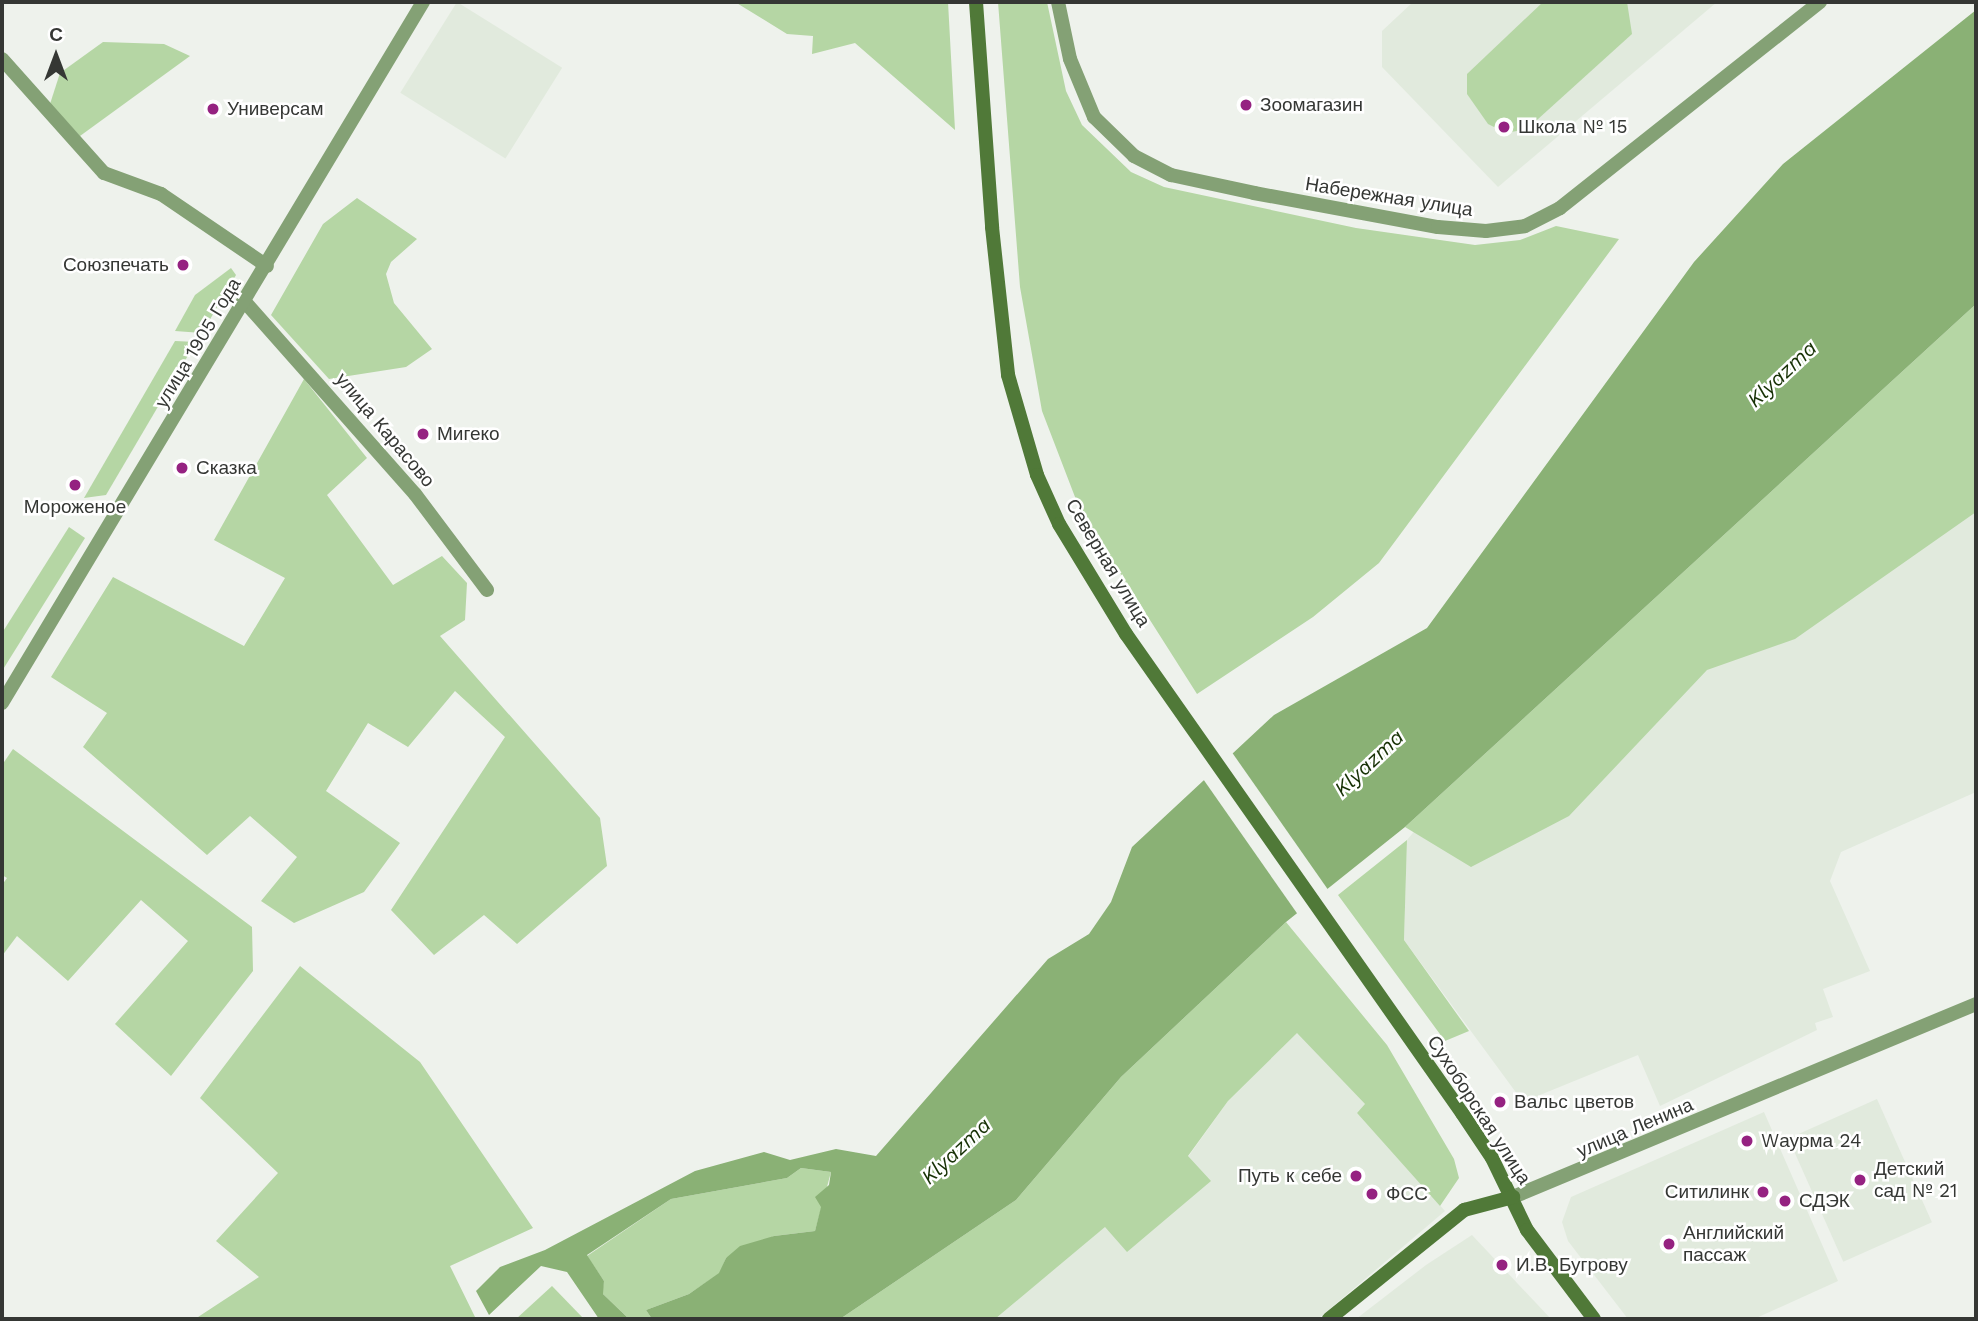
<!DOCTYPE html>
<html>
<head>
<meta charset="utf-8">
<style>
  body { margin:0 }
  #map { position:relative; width:1978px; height:1321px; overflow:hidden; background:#eef2ec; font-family:"Work Sans",sans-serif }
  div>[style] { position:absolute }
  .built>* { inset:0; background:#e1eadd; transform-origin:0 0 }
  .green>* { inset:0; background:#b5d6a4 }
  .water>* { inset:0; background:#8ab175 }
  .pier>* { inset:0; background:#eef2ec; transform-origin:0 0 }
  .minor>* { height:14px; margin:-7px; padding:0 7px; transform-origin:7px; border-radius:7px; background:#84a175 }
  .tertiary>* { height:14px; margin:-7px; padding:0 7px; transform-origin:7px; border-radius:7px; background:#84a175 }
  .secondary>* { height:14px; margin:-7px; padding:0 7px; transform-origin:7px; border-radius:7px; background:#507938 }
  .dots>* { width:19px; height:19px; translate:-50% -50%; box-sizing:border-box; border:4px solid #fff; border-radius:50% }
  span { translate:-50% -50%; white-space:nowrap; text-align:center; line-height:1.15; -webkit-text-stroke:5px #fff; paint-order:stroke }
  .poi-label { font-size:19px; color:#353734 }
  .left { translate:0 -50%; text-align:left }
  .right { translate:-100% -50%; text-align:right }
  .street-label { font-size:19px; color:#353734 }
  .water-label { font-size:21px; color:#173105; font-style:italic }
  .frame { position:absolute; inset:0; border:4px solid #353734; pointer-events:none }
  .north { position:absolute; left:21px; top:21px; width:70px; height:70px; -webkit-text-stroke:5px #fff; paint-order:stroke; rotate:0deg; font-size:19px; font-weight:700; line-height:28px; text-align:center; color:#353734 }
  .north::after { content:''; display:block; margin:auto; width:24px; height:32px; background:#353734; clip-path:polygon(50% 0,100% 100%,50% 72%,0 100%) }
</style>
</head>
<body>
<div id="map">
  <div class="built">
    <div style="left:457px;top:2px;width:124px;height:107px;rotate:32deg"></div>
    <div style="clip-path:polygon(1413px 2px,1717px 2px,1498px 187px,1382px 67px,1382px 31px)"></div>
    <div style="clip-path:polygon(1976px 320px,1976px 792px,1841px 852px,1830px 881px,1870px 971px,1823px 989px,1833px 1017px,1815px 1023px,1817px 1030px,1660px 1106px,1638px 1055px,1523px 1102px,1404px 940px,1407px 840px,1436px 805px)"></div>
    <div style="clip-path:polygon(1297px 1032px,1366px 1105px,1357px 1113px,1445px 1211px,1318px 1319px,995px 1319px,1188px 1157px,1228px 1101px)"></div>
    <div style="left:1877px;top:1099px;width:135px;height:97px;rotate:66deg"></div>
    <div style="clip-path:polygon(1764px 1112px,1838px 1281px,1754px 1319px,1628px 1319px,1568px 1241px,1562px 1222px,1571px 1197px)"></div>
    <div style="clip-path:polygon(1472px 1235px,1551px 1319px,1356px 1319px,1426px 1265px)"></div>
  </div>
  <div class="green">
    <div style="clip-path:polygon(735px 2px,948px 2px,955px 130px,855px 43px,812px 54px,813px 36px,787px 34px)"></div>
    <div style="clip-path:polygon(998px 2px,1047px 2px,1066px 91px,1082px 125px,1131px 172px,1164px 187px,1356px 228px,1475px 245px,1520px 240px,1556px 226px,1619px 239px,1379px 563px,1313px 617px,1197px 694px,1080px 510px,1042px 411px,1020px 287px)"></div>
    <div style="clip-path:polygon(1543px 2px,1627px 2px,1632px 34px,1527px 129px,1506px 133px,1488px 124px,1467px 94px,1467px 74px)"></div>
    <div style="clip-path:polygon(103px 42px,164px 44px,190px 56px,80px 136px,50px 104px,60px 73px)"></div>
    <div style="clip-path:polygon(357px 198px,417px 239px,391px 262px,386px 274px,394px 303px,432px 349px,406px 367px,329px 379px,271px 315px,323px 224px)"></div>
    <div style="clip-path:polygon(231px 268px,236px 275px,202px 333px,175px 331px,195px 295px)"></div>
    <div style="clip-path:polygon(1976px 304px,1976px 512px,1795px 639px,1707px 670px,1569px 816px,1471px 867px,1405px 827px)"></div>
    <div style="clip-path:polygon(175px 341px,196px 342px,106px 495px,84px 498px)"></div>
    <div style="clip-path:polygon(304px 379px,367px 458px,327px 495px,393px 585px,442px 556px,467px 583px,465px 620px,440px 636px,600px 818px,607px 866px,517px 944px,484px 915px,434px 955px,391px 910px,505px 737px,455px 691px,408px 747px,368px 723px,326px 791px,400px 843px,364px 892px,294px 923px,261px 901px,297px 857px,250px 816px,207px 855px,83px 747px,107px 713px,51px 677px,113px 577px,244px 646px,285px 578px,214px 540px)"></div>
    <div style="clip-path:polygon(69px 527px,85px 538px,2px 671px,2px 633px)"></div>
    <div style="clip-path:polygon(13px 749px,252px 927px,253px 971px,171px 1076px,115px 1024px,188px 941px,141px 900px,68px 981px,17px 936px,2px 956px,2px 885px,7px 878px,2px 875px,2px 765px)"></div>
    <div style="clip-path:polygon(1407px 840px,1404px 940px,1469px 1031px,1445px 1041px,1338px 895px)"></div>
    <div style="clip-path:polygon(1286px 922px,1387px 1045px,1454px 1159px,1459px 1178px,1440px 1206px,1357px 1113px,1365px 1104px,1297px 1033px,1228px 1101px,1188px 1156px,1211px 1181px,1127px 1252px,1105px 1227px,995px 1319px,840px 1319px,1016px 1200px,1121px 1077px)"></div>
    <div style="clip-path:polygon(300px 966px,420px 1062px,533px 1228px,450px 1266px,476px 1319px,195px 1319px,259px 1277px,216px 1241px,278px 1173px,200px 1098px)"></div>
    <div style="clip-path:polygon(801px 1168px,831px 1172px,815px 1231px,774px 1236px,726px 1258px,720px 1273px,689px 1294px,646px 1310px,652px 1319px,629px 1319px,602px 1293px,604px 1281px,587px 1256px,671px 1199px,787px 1178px)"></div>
    <div style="clip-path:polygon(552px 1286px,584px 1319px,516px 1319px)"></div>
  </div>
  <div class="water">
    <div style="clip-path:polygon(1976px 10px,1976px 304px,1405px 827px,1286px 922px,1121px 1077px,1016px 1200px,840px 1319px,652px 1319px,646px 1310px,689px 1294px,719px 1273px,726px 1258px,740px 1246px,774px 1236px,815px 1231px,821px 1207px,815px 1197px,829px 1185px,831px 1172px,801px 1168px,787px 1178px,671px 1199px,587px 1255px,604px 1281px,603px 1294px,629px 1319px,599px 1319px,567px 1272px,541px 1266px,489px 1315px,476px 1291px,500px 1267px,545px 1250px,695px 1171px,764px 1152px,790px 1160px,836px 1149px,876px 1156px,1048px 959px,1089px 934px,1111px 902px,1132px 847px,1274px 715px,1427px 628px,1694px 262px,1783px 164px)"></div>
  </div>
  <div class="pier">
    <div style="left:1231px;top:751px;width:172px;height:39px;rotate:55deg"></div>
  </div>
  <div class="minor">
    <div style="left:1058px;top:2px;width:58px;rotate:78.1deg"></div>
    <div style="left:1070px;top:59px;width:63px;rotate:67.5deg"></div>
    <div style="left:1094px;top:117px;width:56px;rotate:44.3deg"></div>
    <div style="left:1134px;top:156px;width:42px;rotate:27.2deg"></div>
    <div style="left:1171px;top:175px;width:85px;rotate:12.2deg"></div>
    <div style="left:1254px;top:193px;width:187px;rotate:10.5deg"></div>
    <div style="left:1438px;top:227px;width:48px;rotate:4.8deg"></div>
    <div style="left:1486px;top:231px;width:39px;rotate:-7deg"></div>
    <div style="left:1525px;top:226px;width:39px;rotate:-27deg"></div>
    <div style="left:1560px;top:208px;width:332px;rotate:-38.4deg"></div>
    <div style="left:2px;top:59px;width:153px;rotate:48.2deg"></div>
    <div style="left:104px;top:173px;width:61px;rotate:20.2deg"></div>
    <div style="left:161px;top:194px;width:128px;rotate:34.2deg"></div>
    <div style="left:245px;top:302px;width:256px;rotate:48.5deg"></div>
    <div style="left:415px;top:494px;width:120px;rotate:53.1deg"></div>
  </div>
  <div class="tertiary">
    <div style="left:2px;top:703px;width:818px;rotate:-59.01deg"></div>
    <div style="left:1513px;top:1197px;width:502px;rotate:-22.63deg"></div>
  </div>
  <div class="secondary">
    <div style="left:976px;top:2px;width:226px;rotate:85.9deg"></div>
    <div style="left:992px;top:227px;width:149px;rotate:83.8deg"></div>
    <div style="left:1008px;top:375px;width:104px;rotate:73.8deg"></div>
    <div style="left:1037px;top:475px;width:54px;rotate:65.8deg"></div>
    <div style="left:1059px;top:524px;width:129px;rotate:58.7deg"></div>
    <div style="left:1126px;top:634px;width:585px;rotate:54.95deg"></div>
    <div style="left:1462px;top:1113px;width:54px;rotate:56.3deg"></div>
    <div style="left:1492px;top:1158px;width:80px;rotate:64.1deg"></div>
    <div style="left:1527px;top:1230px;width:111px;rotate:53deg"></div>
    <div style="left:1329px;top:1319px;width:174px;rotate:-38.9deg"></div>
    <div style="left:1464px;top:1210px;width:51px;rotate:-14.9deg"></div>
  </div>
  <div class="dots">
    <div style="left:1246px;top:105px;background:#952281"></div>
    <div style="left:213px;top:109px;background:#952281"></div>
    <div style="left:1504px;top:127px;background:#952281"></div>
    <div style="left:183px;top:265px;background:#952281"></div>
    <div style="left:423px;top:434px;background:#952281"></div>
    <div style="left:182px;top:468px;background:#952281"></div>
    <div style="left:75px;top:485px;background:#952281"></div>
    <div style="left:1500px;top:1102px;background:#952281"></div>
    <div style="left:1747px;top:1141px;background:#952281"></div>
    <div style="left:1356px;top:1176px;background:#952281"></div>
    <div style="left:1860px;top:1180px;background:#952281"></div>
    <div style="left:1763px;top:1192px;background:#952281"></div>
    <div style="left:1372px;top:1194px;background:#952281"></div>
    <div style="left:1785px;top:1201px;background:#952281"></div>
    <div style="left:1669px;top:1244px;background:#952281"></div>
    <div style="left:1502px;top:1265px;background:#952281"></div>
  </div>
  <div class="poi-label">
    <span class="left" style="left:1260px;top:105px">Зоомагазин</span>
    <span class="left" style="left:227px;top:109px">Универсам</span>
    <span class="left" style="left:1518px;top:127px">Школа № 15</span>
    <span class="right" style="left:169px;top:265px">Союзпечать</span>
    <span class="left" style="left:437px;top:434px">Мигеко</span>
    <span class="left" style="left:196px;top:468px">Сказка</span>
    <span style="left:75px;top:507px">Мороженое</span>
    <span class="left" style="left:1514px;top:1102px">Вальс цветов</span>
    <span class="left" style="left:1761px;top:1141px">Wаурма 24</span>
    <span class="left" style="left:1874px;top:1180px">Детский<br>сад № 21</span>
    <span class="right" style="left:1342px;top:1176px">Путь к себе</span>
    <span class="right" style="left:1749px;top:1192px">Ситилинк</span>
    <span class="left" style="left:1386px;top:1194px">ФСС</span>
    <span class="left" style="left:1799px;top:1201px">СДЭК</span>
    <span class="left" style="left:1683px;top:1244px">Английский<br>пассаж</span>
    <span class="left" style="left:1516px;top:1265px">И.В. Бугрову</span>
  </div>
  <div class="street-label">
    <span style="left:1389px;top:197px;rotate:9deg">Набережная улица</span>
    <span style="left:198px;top:343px;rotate:-59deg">улица 1905 Года</span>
    <span style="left:385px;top:430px;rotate:50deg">улица Карасово</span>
    <span style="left:1108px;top:563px;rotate:59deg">Северная улица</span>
    <span style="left:1479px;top:1110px;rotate:57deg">Сухоборская улица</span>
    <span style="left:1635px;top:1128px;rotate:-23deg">улица Ленина</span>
  </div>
  <div class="water-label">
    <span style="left:1782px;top:374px;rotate:-43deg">Klyazma</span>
    <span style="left:1369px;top:763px;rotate:-43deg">Klyazma</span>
    <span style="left:956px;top:1151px;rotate:-43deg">Klyazma</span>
  </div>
  <div class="frame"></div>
  <div class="north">С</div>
</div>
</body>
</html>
